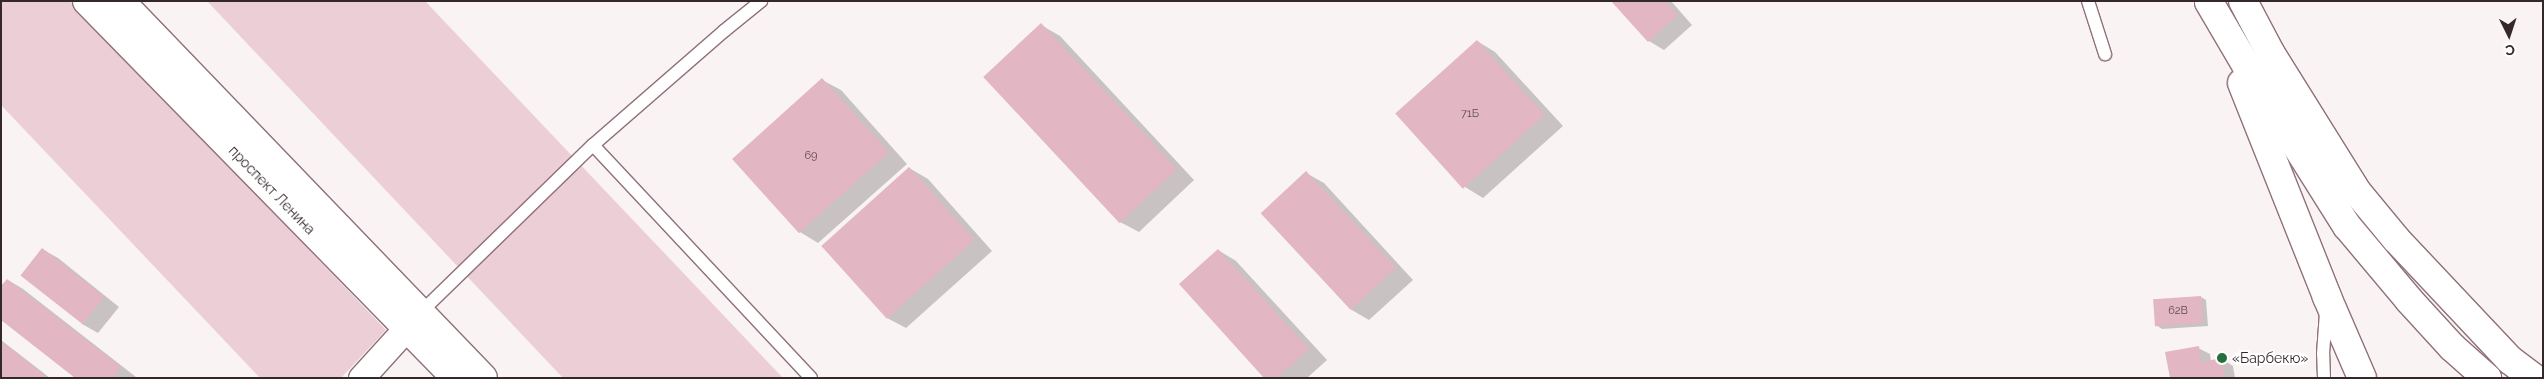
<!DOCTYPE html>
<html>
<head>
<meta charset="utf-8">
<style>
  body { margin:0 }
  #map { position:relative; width:2544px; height:379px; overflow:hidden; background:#faf3f4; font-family:Raleway,sans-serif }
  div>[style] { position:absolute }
  .green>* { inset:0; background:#ecced6 }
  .shadow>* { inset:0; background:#0003 }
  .building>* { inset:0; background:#e2b6c2; transform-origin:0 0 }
  .roads { filter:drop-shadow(1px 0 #907179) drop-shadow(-1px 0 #907179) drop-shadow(0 1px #907179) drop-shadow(0 -1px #907179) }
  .service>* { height:12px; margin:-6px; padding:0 6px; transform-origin:6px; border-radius:6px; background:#fff }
  .minor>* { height:25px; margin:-12.5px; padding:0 12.5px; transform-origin:12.5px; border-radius:12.5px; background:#fff }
  .secondary>* { height:28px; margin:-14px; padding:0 14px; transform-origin:14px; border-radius:14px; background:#fff }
  .primary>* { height:28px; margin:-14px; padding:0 14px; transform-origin:14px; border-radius:14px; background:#fff }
  .dots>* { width:14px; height:14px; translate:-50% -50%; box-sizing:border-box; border:2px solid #fff; border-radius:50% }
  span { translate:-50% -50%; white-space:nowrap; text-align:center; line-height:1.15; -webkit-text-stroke:4px #fff; paint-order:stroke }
  .number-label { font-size:11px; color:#604c51 }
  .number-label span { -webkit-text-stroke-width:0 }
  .street-label { font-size:14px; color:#35282b }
  .poi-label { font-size:14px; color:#35282b }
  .left { translate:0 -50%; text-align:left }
  .frame { position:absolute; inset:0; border:2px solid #35282b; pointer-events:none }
  .north { position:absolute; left:2484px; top:10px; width:50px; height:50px; -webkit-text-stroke:4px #fff; paint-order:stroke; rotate:176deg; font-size:14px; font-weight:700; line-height:20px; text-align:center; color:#35282b }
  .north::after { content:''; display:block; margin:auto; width:18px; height:22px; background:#35282b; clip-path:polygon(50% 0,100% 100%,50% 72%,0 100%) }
</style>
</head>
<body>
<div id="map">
  <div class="green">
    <div style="clip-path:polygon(1px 1px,70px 1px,386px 330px,341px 378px,260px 378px,1px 105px)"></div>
    <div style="clip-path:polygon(207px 1px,425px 1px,783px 378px,563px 378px)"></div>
  </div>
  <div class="shadow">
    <div style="clip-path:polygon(1612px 1px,1671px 1px,1692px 25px,1664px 50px,1649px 41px)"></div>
    <div style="clip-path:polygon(1041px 25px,1060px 36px,1194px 180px,1139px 232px,1120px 222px)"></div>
    <div style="clip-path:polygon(1477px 41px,1495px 52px,1563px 126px,1483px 198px,1465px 187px,1397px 114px)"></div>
    <div style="clip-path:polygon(822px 80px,841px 90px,907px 164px,818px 243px,800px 232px,734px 159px)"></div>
    <div style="clip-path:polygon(909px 168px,928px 179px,992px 251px,906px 328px,887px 318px)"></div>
    <div style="clip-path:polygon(1306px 173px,1324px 183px,1413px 280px,1369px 320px,1350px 309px,1262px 213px)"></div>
    <div style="clip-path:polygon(42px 249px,58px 258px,119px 307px,98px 333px,82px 324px)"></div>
    <div style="clip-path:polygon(1218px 250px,1236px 261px,1327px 360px,1307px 378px,1266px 378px)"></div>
    <div style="clip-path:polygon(8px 280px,23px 289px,136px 377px,77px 378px)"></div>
    <div style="clip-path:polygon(2201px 297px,2206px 300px,2208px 326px,2162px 329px,2156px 325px)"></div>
    <div style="clip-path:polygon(1px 340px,50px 378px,1px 378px)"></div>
    <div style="clip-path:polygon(2198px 348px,2210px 354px,2211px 361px,2222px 359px,2233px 366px,2235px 378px,2171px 378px)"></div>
  </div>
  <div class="building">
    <div style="clip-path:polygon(1611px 1px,1665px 1px,1678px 15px,1648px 42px)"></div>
    <div style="left:1041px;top:23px;width:200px;height:79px;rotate:47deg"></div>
    <div style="left:1477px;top:40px;width:101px;height:110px;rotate:48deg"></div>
    <div style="left:822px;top:78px;width:100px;height:121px;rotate:48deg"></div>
    <div style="left:909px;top:167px;width:98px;height:118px;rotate:48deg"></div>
    <div style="left:1306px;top:171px;width:132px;height:62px;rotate:47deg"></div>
    <div style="left:42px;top:248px;width:79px;height:35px;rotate:38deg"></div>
    <div style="clip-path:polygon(1218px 249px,1309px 349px,1277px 378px,1264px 378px,1179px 284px)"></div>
    <div style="clip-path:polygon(7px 279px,121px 367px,113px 378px,75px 378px,1px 320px,1px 286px)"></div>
    <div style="left:2201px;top:296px;width:27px;height:48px;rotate:86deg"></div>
    <div style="clip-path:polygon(1px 341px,48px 378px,1px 378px)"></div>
    <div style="clip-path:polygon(2199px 346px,2201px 362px,2222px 358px,2225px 378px,2170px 378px,2165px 352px)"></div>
  </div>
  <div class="roads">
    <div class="service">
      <div style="left:2088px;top:1px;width:56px;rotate:72.2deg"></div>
      <div style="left:593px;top:145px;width:319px;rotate:46.9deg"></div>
      <div style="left:420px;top:313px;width:241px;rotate:-44.2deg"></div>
      <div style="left:593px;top:145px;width:174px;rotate:-41deg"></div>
      <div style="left:724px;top:31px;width:48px;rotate:-39deg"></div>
      <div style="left:2324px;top:378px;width:24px;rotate:-92deg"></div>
      <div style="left:2323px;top:354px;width:42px;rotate:-85.9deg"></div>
    </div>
    <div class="minor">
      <div style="left:361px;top:378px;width:88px;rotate:-47.8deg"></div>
    </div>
    <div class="secondary">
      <div style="left:87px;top:1px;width:528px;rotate:45.61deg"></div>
      <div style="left:120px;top:1px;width:523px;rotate:46.08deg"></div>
    </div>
    <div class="primary">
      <div style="left:2243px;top:1px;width:60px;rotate:62.2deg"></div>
      <div style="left:2271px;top:54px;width:164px;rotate:58deg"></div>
      <div style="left:2358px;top:193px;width:60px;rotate:50.4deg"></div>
      <div style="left:2396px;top:239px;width:166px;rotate:46.7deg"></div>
      <div style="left:2510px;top:360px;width:30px;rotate:37deg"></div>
      <div style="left:2209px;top:2px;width:87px;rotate:59.6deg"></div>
      <div style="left:2253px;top:77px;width:176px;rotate:57.8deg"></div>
      <div style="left:2347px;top:226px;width:97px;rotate:50deg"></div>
      <div style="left:2409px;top:300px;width:64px;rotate:47.5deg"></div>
      <div style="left:2452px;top:347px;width:47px;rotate:41.5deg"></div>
      <div style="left:2242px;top:83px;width:230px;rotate:68.3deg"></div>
      <div style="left:2327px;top:297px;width:88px;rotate:66.6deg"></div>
    </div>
  </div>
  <div class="dots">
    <div style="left:2222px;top:358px;background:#256f3d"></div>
  </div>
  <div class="number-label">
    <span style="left:1470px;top:114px">71Б</span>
    <span style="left:811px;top:156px">69</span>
    <span style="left:2178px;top:311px">62В</span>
  </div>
  <div class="street-label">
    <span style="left:272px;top:190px;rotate:46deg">проспект Ленина</span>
  </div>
  <div class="poi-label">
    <span class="left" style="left:2232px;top:358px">«Барбекю»</span>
  </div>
  <div class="frame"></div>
  <div class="north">С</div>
</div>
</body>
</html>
